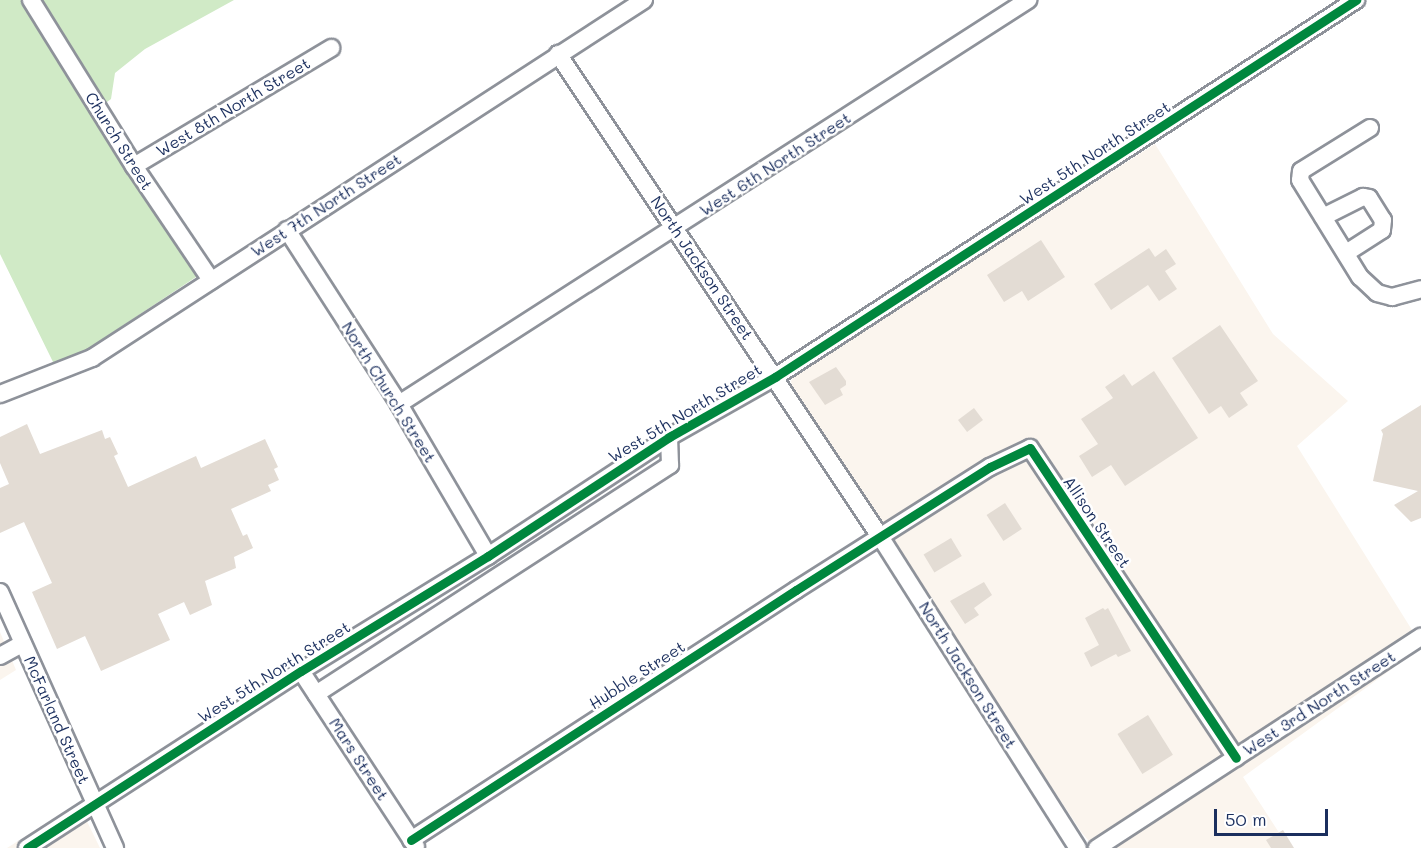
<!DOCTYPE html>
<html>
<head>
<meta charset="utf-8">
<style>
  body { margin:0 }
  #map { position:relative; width:1421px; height:848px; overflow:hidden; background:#fff; font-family:Mali,sans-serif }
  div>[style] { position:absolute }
  .built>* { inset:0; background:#fbf5ee }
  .green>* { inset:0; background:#d0eac6 }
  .building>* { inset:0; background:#e3dcd4; transform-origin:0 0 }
  .roads { filter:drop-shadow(2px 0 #8e929a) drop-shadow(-2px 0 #8e929a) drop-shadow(0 2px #8e929a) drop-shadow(0 -2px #8e929a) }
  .minor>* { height:16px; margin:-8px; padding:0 8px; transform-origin:8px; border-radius:8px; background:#fff }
  .cycleway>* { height:9px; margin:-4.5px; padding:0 4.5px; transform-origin:4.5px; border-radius:4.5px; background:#00873e }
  span { translate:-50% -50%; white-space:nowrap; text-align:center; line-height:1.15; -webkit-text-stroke:5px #fff; paint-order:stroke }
  .street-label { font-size:16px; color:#1b2f5e }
  .scale { position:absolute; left:1214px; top:809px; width:114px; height:27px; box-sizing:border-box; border:3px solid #1b2f5e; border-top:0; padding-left:8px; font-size:18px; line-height:21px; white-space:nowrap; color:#1b2f5e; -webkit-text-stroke:4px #fff; paint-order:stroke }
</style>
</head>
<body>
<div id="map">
  <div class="built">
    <div style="clip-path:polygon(1155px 144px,1273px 334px,1348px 401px,1297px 446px,1412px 630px,1418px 650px,1243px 777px,1289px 848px,1095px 848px,1082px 833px,864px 503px,792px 389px,791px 381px,795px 374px)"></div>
    <div style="clip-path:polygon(0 632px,16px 670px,0 680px)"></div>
    <div style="clip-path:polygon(78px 803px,100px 848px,7px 848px)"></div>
  </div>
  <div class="green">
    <div style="clip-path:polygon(0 0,234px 0,145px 49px,115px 73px,111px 99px,91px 114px,199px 275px,89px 348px,54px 364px,0 254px)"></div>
  </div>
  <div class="building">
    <div style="clip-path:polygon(1041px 240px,1065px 277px,1028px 301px,1022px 291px,1004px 302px,987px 275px)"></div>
    <div style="clip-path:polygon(1149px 248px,1155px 257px,1166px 249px,1176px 264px,1165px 271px,1177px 289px,1159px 301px,1148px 285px,1111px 310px,1094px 284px)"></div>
    <div style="clip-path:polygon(1220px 325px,1258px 381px,1240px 393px,1248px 405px,1229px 418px,1221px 406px,1209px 414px,1172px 358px)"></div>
    <div style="clip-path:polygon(836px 367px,846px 381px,846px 385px,840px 389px,843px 395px,825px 405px,809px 382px)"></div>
    <div style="clip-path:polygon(1154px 371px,1198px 438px,1125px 486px,1111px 465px,1092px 477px,1079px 456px,1098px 444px,1081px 419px,1113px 398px,1105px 387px,1124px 374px,1132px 386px)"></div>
    <div style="clip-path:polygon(1421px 405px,1421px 518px,1411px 522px,1394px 505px,1418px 491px,1373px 481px,1383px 434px,1381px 430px)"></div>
    <div style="left:974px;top:408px;width:15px;height:20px;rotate:53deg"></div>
    <div style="clip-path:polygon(27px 424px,40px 454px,102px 430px,105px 439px,110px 437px,118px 454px,114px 456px,128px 487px,196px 456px,201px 468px,265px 439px,278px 467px,274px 469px,279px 480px,268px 485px,271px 491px,231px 509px,243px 536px,247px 534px,253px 548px,234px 557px,236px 568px,205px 581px,212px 605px,190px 615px,184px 602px,158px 614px,170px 640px,101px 671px,85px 636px,57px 649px,32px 592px,52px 583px,24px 522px,0 533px,0 488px,9px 484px,0 463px,0 437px)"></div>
    <div style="left:1005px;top:503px;width:31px;height:22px;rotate:57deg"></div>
    <div style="left:951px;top:538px;width:21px;height:32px;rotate:59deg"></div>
    <div style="clip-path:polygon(984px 582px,992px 595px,974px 608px,979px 615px,965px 624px,950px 601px)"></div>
    <div style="clip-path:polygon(1103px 608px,1105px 610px,1108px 608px,1131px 651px,1118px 657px,1116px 654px,1091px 667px,1084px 653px,1099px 645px,1085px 618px)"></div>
    <div style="left:1148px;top:715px;width:47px;height:36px;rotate:58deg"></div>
    <div style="clip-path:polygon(1283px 830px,1294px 848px,1271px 848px,1266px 840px)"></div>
  </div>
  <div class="roads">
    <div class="minor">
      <div style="left:31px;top:0;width:195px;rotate:58.2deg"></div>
      <div style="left:134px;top:166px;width:138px;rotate:56deg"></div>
      <div style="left:558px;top:54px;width:582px;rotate:56.28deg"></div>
      <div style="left:881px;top:538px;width:367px;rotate:57.6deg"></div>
      <div style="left:1370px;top:128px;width:81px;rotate:148.1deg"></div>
      <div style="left:1301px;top:171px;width:9px;rotate:96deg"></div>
      <div style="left:1300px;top:180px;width:114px;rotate:58.3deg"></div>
      <div style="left:1360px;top:277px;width:23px;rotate:43deg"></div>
      <div style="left:1377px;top:293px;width:16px;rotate:15deg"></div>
      <div style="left:1392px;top:297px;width:30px;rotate:-15deg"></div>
      <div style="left:134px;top:166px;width:230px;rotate:-30.9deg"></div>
      <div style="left:1323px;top:217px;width:45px;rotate:-26.6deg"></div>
      <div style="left:1363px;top:197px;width:6px;rotate:9deg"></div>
      <div style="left:1369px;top:198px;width:26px;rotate:58deg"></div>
      <div style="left:1383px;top:220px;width:10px;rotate:96deg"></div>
      <div style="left:1382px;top:230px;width:43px;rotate:147.4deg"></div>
      <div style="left:287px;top:230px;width:207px;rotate:57.2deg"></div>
      <div style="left:399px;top:404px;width:176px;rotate:59.6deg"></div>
      <div style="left:0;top:394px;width:99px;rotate:-21.4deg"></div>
      <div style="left:92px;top:358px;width:658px;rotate:-32.97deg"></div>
      <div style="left:399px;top:404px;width:748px;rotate:-32.71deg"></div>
      <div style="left:0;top:592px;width:281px;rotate:65.8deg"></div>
      <div style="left:0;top:656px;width:26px;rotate:-29deg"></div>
      <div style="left:301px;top:671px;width:210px;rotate:56.8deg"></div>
      <div style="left:316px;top:694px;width:422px;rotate:-32.9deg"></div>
      <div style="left:670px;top:465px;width:28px;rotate:-92deg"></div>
      <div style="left:411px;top:840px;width:459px;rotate:-33deg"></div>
      <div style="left:796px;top:590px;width:230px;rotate:-32.4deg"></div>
      <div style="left:990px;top:467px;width:44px;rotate:-25.4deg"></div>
      <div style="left:1030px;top:448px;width:372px;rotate:56.4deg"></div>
      <div style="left:27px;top:848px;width:326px;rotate:-32.9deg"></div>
      <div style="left:301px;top:671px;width:220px;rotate:-31.6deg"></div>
      <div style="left:488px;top:556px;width:217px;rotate:-33.3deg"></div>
      <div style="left:669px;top:437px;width:122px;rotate:-29.5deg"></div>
      <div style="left:775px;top:377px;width:693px;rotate:-32.98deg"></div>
      <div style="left:1097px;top:848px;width:387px;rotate:-33.1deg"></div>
    </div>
  </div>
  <div class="cycleway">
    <div style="left:411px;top:840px;width:459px;rotate:-33deg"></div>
    <div style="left:796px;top:590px;width:230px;rotate:-32.4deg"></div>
    <div style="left:990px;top:467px;width:44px;rotate:-25.4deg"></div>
    <div style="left:1030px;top:448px;width:372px;rotate:56.4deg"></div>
    <div style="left:27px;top:848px;width:326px;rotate:-32.9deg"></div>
    <div style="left:301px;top:671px;width:220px;rotate:-31.6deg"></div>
    <div style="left:488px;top:556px;width:217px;rotate:-33.3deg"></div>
    <div style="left:669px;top:437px;width:122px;rotate:-29.5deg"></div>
    <div style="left:775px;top:377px;width:693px;rotate:-32.98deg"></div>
  </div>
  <div class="street-label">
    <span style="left:233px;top:107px;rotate:-31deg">West 8th North Street</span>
    <span style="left:119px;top:141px;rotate:58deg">Church Street</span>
    <span style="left:1095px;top:153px;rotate:-33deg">West 5th North Street</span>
    <span style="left:775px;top:164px;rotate:-33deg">West 6th North Street</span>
    <span style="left:326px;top:205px;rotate:-33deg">West 7th North Street</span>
    <span style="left:702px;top:268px;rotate:56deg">North Jackson Street</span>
    <span style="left:389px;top:392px;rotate:58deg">North Church Street</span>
    <span style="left:685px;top:413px;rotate:-31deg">West 5th North Street</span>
    <span style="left:1097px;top:522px;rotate:56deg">Allison Street</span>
    <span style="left:274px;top:672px;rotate:-32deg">West 5th North Street</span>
    <span style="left:637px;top:675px;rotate:-33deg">Hubble Street</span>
    <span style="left:968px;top:675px;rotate:58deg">North Jackson Street</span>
    <span style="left:1319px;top:703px;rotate:-33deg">West 3rd North Street</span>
    <span style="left:57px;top:720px;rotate:66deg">McFarland Street</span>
    <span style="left:359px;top:759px;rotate:57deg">Mars Street</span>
  </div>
  <div class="scale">50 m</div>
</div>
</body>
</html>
